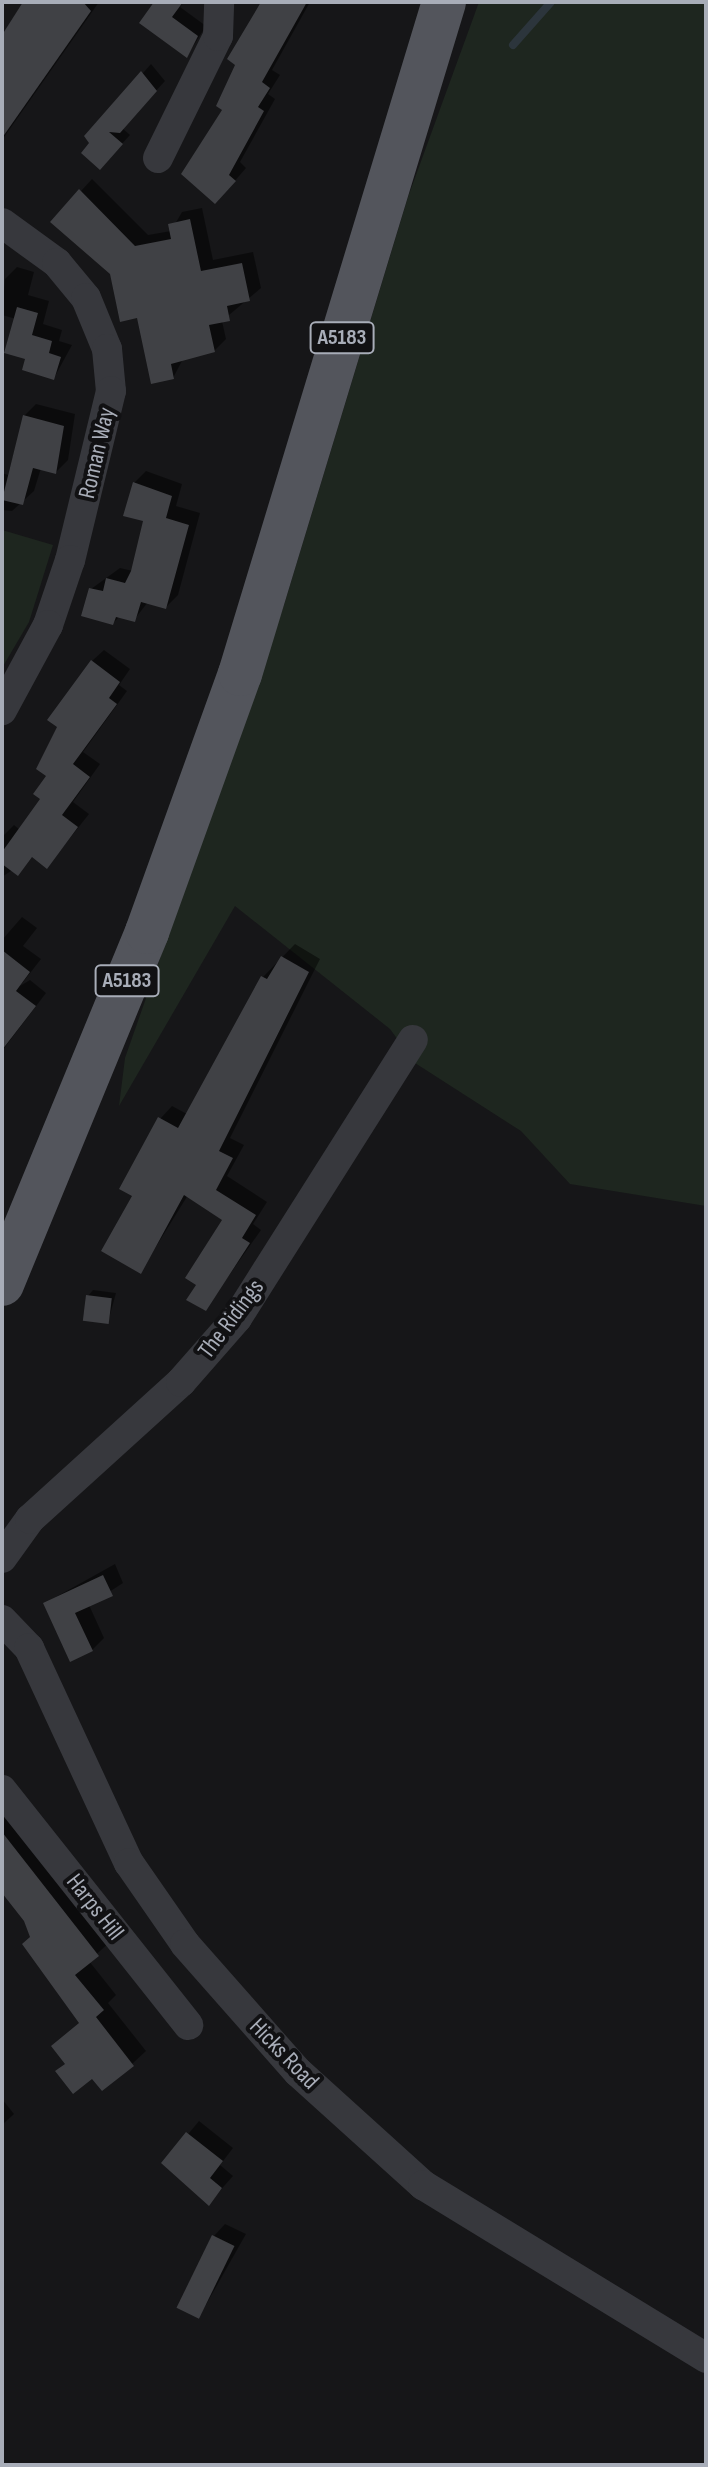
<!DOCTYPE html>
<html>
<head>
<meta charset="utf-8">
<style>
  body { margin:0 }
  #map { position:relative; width:708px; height:2467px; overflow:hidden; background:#161618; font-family:"Sofia Sans Condensed",sans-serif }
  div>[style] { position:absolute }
  .green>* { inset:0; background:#1e261f }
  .shadow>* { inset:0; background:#0007 }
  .stream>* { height:8px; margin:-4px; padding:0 4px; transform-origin:4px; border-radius:4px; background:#2c353c }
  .building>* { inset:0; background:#404145; transform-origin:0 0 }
  .street>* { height:30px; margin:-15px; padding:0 15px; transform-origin:15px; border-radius:15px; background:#37383d }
  .primary>* { height:44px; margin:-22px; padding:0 22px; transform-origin:22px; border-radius:22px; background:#53555c }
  span { translate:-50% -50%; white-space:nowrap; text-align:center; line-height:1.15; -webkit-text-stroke:8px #111113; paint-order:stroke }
  .shield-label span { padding:2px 6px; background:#111113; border:2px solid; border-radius:6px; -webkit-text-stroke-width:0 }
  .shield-label { font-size:22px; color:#a8adb8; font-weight:700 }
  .street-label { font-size:24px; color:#a8adb8 }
  .frame { position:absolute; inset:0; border:4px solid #a8adb8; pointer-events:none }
</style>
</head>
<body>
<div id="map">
  <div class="green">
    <div style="clip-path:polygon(479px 2px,706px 2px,706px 1206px,570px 1184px,521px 1131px,415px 1063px,390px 1029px,235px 906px,119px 1106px,125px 1058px,284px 605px,408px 197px)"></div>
    <div style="clip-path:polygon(2px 530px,53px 545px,29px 622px,2px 668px)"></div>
  </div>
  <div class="shadow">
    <div style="clip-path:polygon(25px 2px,99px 2px,2px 140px,2px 37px)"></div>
    <div style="clip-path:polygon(157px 2px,184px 2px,180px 7px,206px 26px,187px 56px)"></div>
    <div style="clip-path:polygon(266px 2px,310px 2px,272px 70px,280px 75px,268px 94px,275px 99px,240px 162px,246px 168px,227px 190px,225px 110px)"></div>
    <div style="clip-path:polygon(151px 64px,165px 81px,122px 128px,130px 135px,108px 159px,87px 136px)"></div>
    <div style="clip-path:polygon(92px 179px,148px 235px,171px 231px,182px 212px,202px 208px,213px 260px,253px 252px,261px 288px,222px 321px,226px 339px,214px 351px,183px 359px,173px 378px,112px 273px,81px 191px)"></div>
    <div style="clip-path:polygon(17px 267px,34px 272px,28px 295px,49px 301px,43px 324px,62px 330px,59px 341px,72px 345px,54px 378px,27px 358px,16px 319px,2px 315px,5px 279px)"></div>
    <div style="clip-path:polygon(36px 404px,75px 414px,68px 460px,56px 472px,41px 468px,34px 491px,12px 511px,2px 510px,2px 473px,8px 475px,24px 416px)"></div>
    <div style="clip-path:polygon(146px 471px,182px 484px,176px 506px,200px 513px,178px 595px,166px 607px,148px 602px,134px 620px,120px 616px,113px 623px,91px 589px,120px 568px,133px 571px,146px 520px,134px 483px)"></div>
    <div style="clip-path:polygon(104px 650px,130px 669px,119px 685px,127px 691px,83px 752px,100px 764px,73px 802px,89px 814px,47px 867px,33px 856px,2px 877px,2px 837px,14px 825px,20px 830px,43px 798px,92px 661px)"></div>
    <div style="clip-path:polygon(22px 917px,37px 928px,23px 946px,41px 959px,20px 986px,30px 980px,46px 993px,2px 1051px,2px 940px)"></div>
    <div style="clip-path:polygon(295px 944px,320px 959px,230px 1138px,244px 1145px,227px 1176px,267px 1202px,253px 1224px,261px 1230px,206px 1308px,198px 1284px,225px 1219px,188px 1195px,141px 1271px,135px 1196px,160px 1119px,172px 1106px,187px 1114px,263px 977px)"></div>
    <div style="clip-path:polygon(93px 1290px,116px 1293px,108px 1322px,88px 1296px)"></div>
    <div style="clip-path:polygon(115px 1564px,123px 1583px,89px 1605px,104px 1638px,92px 1650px,45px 1603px)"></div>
    <div style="clip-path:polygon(2px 1805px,111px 1941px,89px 1961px,116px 1995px,108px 2003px,146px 2051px,132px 2064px,93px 2076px,54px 2046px,81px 2022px,26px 1920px,2px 1891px)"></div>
    <div style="clip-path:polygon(2px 2099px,14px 2114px,2px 2125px)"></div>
    <div style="clip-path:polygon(199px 2121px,233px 2148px,220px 2165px,233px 2176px,209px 2203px,164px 2163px)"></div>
    <div style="clip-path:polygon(225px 2224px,246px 2234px,199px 2317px,214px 2236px)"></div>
  </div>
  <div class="stream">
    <div style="left:513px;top:45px;width:57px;rotate:-48.5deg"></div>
  </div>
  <div class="building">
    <div style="clip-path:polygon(23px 2px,83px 2px,91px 11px,2px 138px,2px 35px)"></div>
    <div style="clip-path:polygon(154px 2px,183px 2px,172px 17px,198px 36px,187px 58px,139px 23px)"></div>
    <div style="clip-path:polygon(261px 2px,307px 2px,262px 82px,270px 88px,258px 107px,264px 111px,229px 175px,236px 181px,215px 204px,181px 174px,222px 110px,216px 106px,235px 65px,227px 59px)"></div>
    <div style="clip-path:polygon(141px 71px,157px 91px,120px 133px,109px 132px,123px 144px,100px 170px,81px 153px,89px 143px,84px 136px)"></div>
    <div style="clip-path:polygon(79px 189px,135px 246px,171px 239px,168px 224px,190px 219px,201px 271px,242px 263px,250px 301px,227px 306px,230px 321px,209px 325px,215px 352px,171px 364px,174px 379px,151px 384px,137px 318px,120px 322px,110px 274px,50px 222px)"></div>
    <div style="clip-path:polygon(17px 307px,38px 313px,32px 335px,52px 341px,49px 353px,61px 357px,54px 380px,22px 370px,25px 359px,4px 353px)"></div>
    <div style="clip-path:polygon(23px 415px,64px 426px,56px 474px,33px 468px,23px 505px,2px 500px)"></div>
    <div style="clip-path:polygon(133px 482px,172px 496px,166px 518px,189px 525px,166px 609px,141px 602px,135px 622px,116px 617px,113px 625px,81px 616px,89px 588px,103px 591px,106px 578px,125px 583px,131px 571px,143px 521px,123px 516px)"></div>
    <div style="clip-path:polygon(91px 660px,120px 682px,109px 698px,117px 704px,73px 764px,90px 777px,62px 815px,78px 827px,47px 869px,32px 857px,18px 876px,2px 864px,2px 852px,40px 799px,33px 794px,46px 776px,36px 769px,57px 727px,47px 720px)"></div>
    <div style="clip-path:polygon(2px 950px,30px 972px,16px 991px,36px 1006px,2px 1050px)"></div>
    <div style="clip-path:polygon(281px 956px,309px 972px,219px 1151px,233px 1158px,216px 1190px,256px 1215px,242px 1238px,250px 1243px,206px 1311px,186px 1300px,196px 1285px,185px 1278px,222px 1220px,184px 1195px,141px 1274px,101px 1251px,132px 1196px,119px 1189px,158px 1117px,178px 1128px,261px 976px,267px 979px)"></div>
    <div style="left:86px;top:1295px;width:26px;height:26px;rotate:7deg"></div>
    <div style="clip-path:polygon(103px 1575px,113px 1596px,75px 1613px,93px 1651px,70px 1662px,43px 1603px)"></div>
    <div style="clip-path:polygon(2px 1832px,99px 1956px,75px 1975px,104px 2010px,96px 2017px,134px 2066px,102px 2091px,92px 2079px,73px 2094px,55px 2071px,65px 2064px,51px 2046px,79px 2023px,22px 1944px,30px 1937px,24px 1921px,2px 1893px)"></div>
    <div style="clip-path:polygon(186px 2132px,223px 2161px,210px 2178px,222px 2188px,209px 2206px,161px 2163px)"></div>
    <div style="left:212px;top:2235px;width:25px;height:81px;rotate:26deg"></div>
  </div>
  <div class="street">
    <div style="left:158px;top:158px;width:136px;rotate:-63.8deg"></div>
    <div style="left:218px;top:36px;width:34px;rotate:-88deg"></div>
    <div style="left:2px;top:223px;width:68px;rotate:36deg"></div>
    <div style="left:57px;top:263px;width:45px;rotate:50.4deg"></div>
    <div style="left:86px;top:298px;width:55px;rotate:67.6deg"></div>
    <div style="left:107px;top:349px;width:42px;rotate:84.6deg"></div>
    <div style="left:111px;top:391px;width:174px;rotate:103.6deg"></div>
    <div style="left:70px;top:560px;width:69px;rotate:108.7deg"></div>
    <div style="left:48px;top:625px;width:97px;rotate:118.4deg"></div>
    <div style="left:2px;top:1558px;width:48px;rotate:-54.3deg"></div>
    <div style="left:30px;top:1519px;width:204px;rotate:-42.2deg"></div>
    <div style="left:181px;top:1382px;width:85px;rotate:-48.8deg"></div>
    <div style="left:237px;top:1318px;width:329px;rotate:-57.7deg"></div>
    <div style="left:2px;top:1620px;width:39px;rotate:46deg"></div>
    <div style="left:29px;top:1648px;width:237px;rotate:65.1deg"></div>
    <div style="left:129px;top:1863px;width:98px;rotate:55.3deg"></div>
    <div style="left:185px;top:1944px;width:171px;rotate:48.6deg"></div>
    <div style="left:298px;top:2072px;width:169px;rotate:42.1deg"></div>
    <div style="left:423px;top:2185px;width:332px;rotate:31.4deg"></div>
    <div style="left:2px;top:1790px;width:300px;rotate:51.6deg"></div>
  </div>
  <div class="primary">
    <div style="left:2px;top:1284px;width:381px;rotate:-67.6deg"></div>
    <div style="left:147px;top:932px;width:274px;rotate:-70.2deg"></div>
    <div style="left:240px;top:674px;width:702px;rotate:-73.11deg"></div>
  </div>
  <div class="shield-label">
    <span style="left:342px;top:338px">A5183</span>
    <span style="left:127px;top:981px">A5183</span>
  </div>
  <div class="street-label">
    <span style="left:97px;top:453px;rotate:-77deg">Roman Way</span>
    <span style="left:231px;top:1319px;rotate:-53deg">The Ridings</span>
    <span style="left:95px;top:1907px;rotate:52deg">Harps Hill</span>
    <span style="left:284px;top:2054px;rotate:46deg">Hicks Road</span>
  </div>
  <div class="frame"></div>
</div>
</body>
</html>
